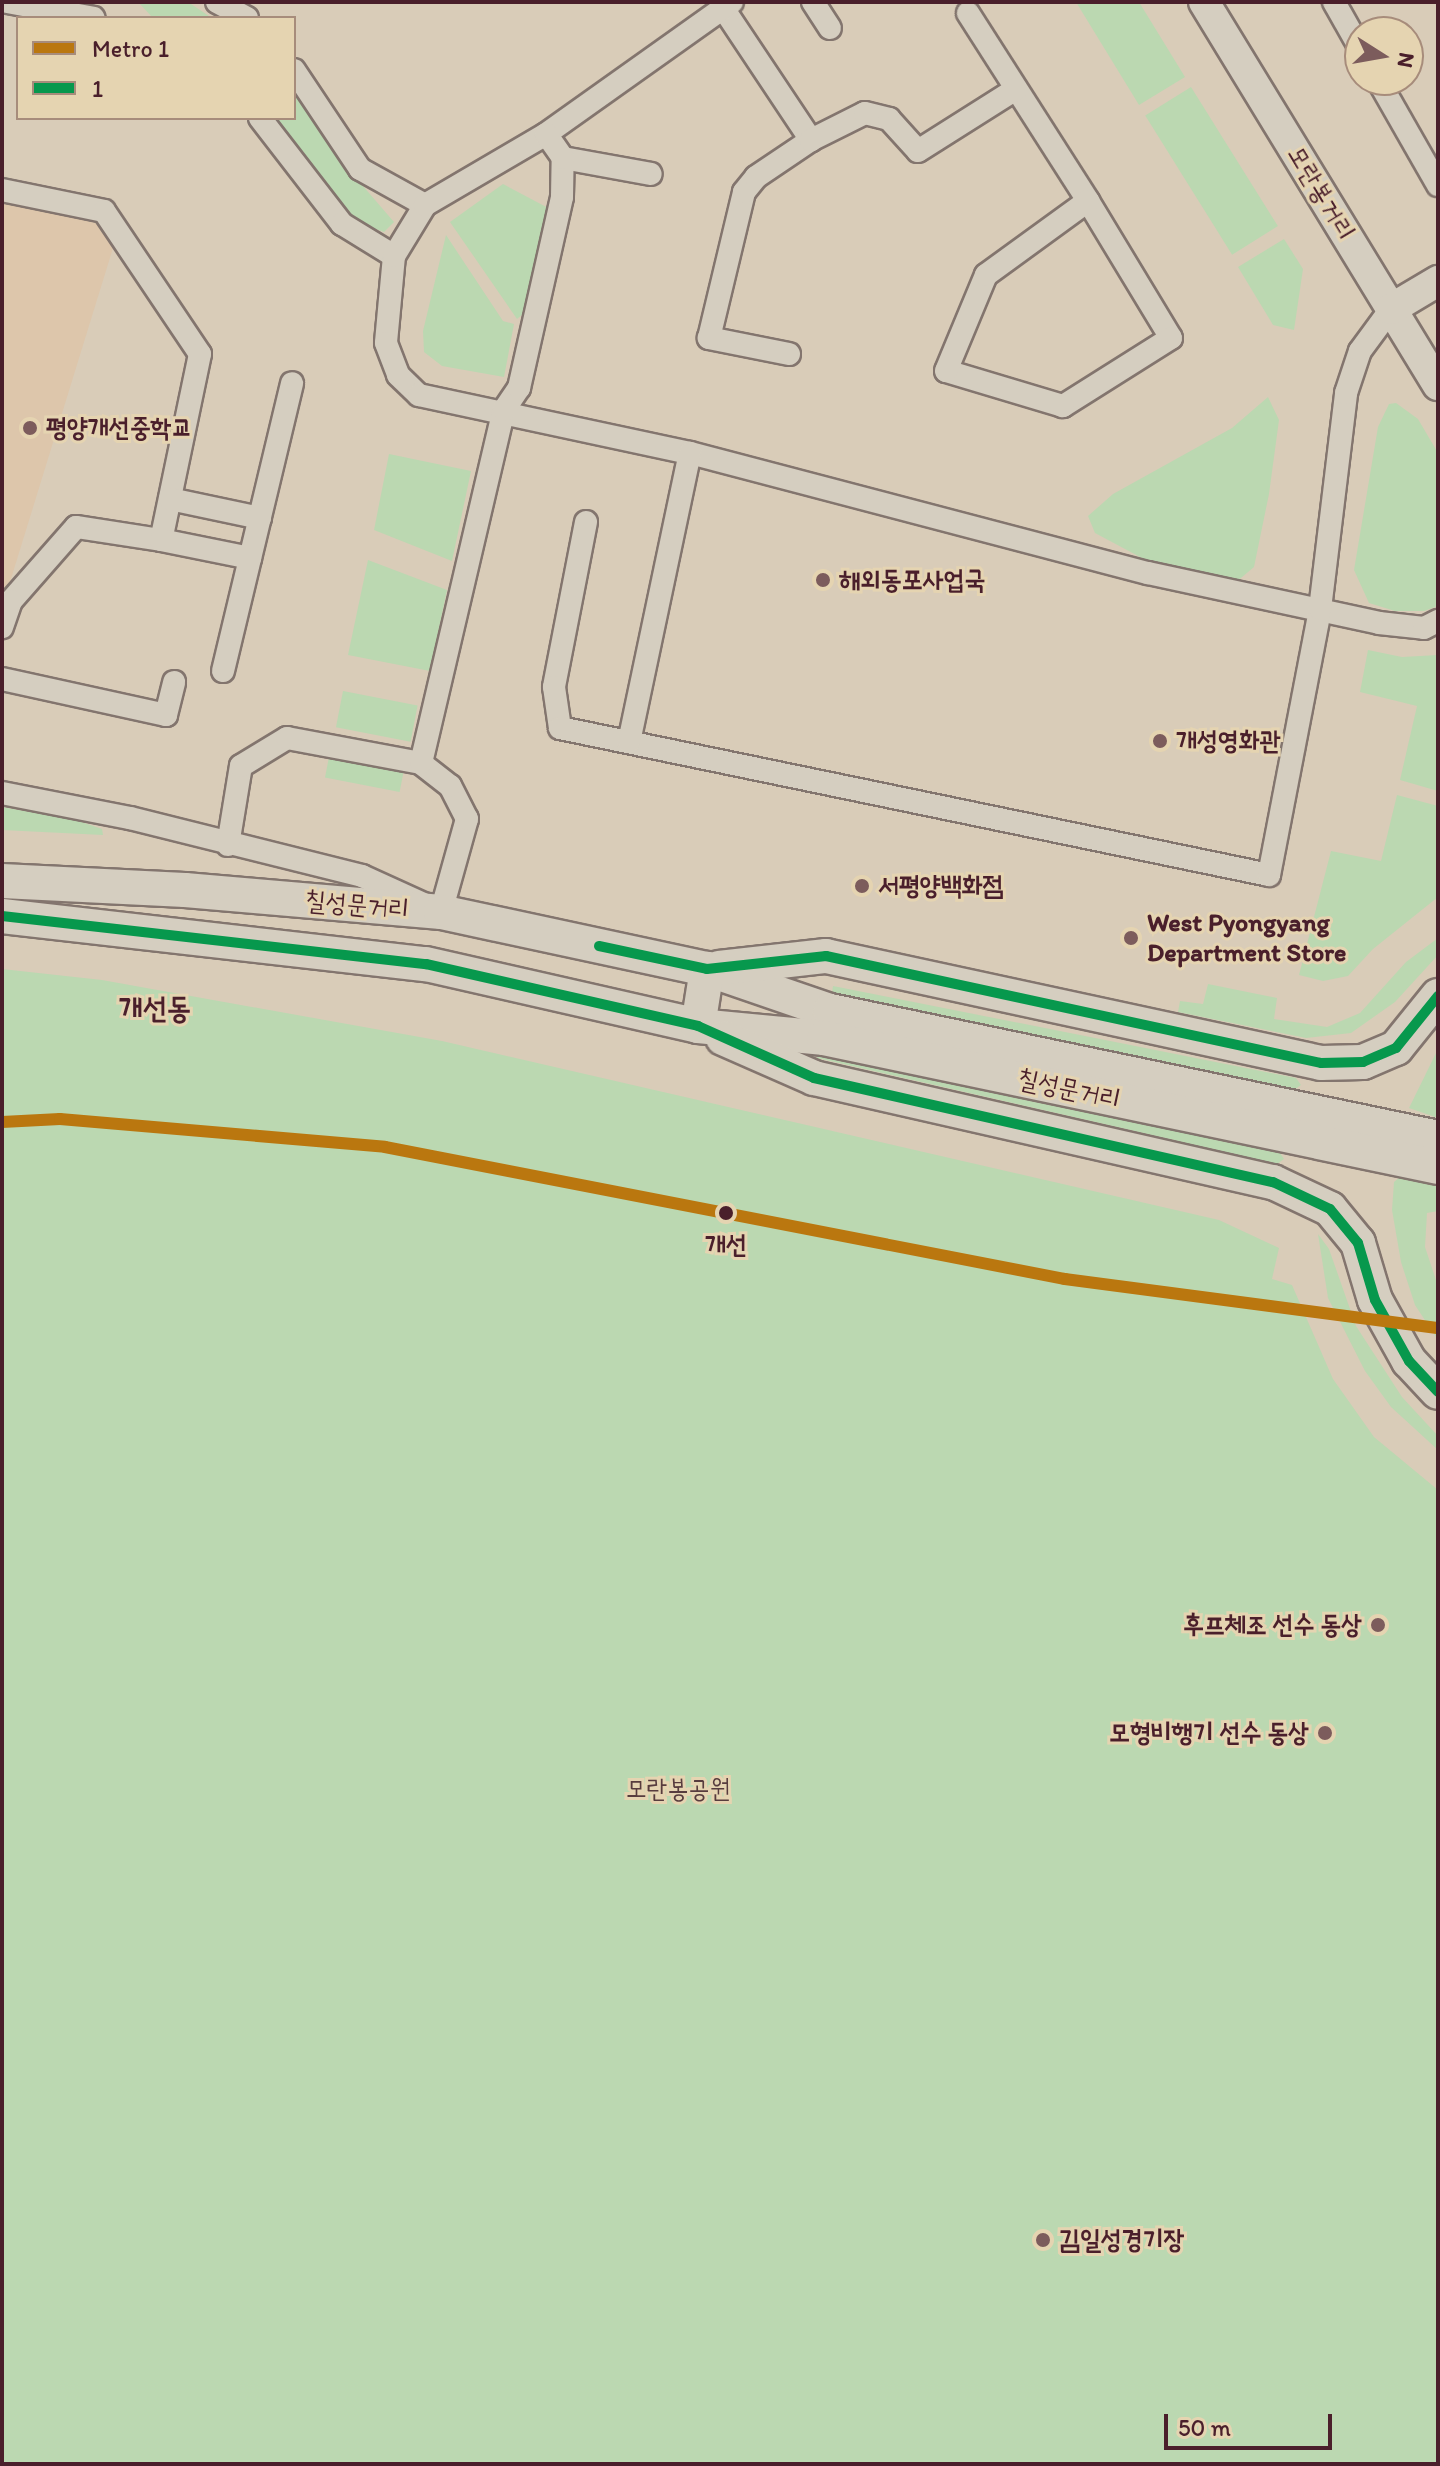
<!DOCTYPE html>
<html>
<head>
<meta charset="utf-8">
<style>
  body { margin:0 }
  #map { position:relative; width:1440px; height:2466px; overflow:hidden; background:#d9ccb8; font-family:Itim,"Poor Story",sans-serif }
  div>[style] { position:absolute }
  .built>* { inset:0; background:#ddc6ab }
  .green>* { inset:0; background:#bbd8b1; transform-origin:0 0 }
  .roads { filter:drop-shadow(2px 0 #83756e) drop-shadow(-2px 0 #83756e) drop-shadow(0 2px #83756e) drop-shadow(0 -2px #83756e) }
  .street>* { height:22px; margin:-11px; padding:0 11px; transform-origin:11px; border-radius:11px; background:#d5cec0 }
  .secondary>* { height:30px; margin:-15px; padding:0 15px; transform-origin:15px; border-radius:15px; background:#d5cec0 }
  .primary>* { height:34px; margin:-17px; padding:0 17px; transform-origin:17px; border-radius:17px; background:#d5cec0 }
  .bus-1>* { height:10px; margin:-5px; padding:0 5px; transform-origin:5px; border-radius:5px; background:#07984d }
  .metro-1>* { height:12px; margin:-6px; padding:0 6px; transform-origin:6px; border-radius:6px; background:#ba770f }
  .dots>* { width:22px; height:22px; translate:-50% -50%; box-sizing:border-box; border:4px solid #e5d4b1; border-radius:50% }
  span { translate:-50% -50%; white-space:nowrap; text-align:center; line-height:1.15; -webkit-text-stroke:6px #e5d4b1; paint-order:stroke }
  .street-label { font-size:26px; color:#4a1f2b }
  .poi-label { font-size:26px; color:#4a1f2b; font-weight:700 }
  .left { translate:0 -50%; text-align:left }
  .right { translate:-100% -50%; text-align:right }
  .stop-label { font-size:26px; color:#4a1f2b; font-weight:700 }
  .park-label { font-size:26px; color:#573c3e }
  .quarter-label { font-size:30px; color:#4a1f2b; font-weight:700 }
  .frame { position:absolute; inset:0; border:4px solid #4a1f2b; pointer-events:none }
  .legend { position:absolute; left:16px; top:16px; width:280px; height:104px; box-sizing:border-box; background:#e5d4b1; border:2px solid #a78c7b; margin:0; padding:10px 14px; list-style:none; font-size:24px; color:#4a1f2b }
  .legend li { display:flex; align-items:center; gap:16px; height:40px }
  .legend b { width:40px; border:2px solid #a78c7b }
  .north { position:absolute; left:1344px; top:16px; width:80px; height:80px; box-sizing:border-box; background:#e5d4b1; border:2px solid #a78c7b; border-radius:50%; rotate:101deg; font-size:22px; font-weight:700; line-height:32px; text-align:center; color:#4a1f2b }
  .north::after { content:''; display:block; margin:auto; width:28px; height:36px; background:#7c5c5c; clip-path:polygon(50% 0,100% 100%,50% 72%,0 100%) }
  .scale { position:absolute; left:1164px; top:2414px; width:168px; height:36px; box-sizing:border-box; border:4px solid #4a1f2b; border-top:0; padding-left:10px; font-size:24px; line-height:28px; white-space:nowrap; color:#4a1f2b; -webkit-text-stroke:6px #e5d4b1; paint-order:stroke }
</style>
</head>
<body>
<div id="map">
  <div class="built">
    <div style="clip-path:polygon(2px 202px,97px 223px,113px 248px,2px 608px)"></div>
  </div>
  <div class="green">
    <div style="clip-path:polygon(138px 2px,188px 2px,212px 18px,153px 18px)"></div>
    <div style="clip-path:polygon(1076px 2px,1139px 2px,1185px 77px,1139px 105px)"></div>
    <div style="clip-path:polygon(294px 83px,344px 164px,394px 222px,384px 232px,351px 220px,276px 118px,294px 118px)"></div>
    <div style="left:1191px;top:87px;width:164px;height:54px;rotate:58deg"></div>
    <div style="clip-path:polygon(503px 184px,552px 210px,533px 306px,517px 319px,450px 222px)"></div>
    <div style="clip-path:polygon(446px 235px,503px 321px,514px 324px,504px 377px,442px 366px,424px 352px,423px 331px)"></div>
    <div style="clip-path:polygon(1284px 239px,1303px 269px,1294px 330px,1273px 325px,1238px 267px)"></div>
    <div style="clip-path:polygon(1268px 397px,1279px 420px,1269px 494px,1254px 567px,1235px 583px,1155px 565px,1095px 533px,1088px 516px,1113px 494px,1232px 428px)"></div>
    <div style="clip-path:polygon(1396px 403px,1418px 419px,1438px 453px,1438px 606px,1424px 611px,1395px 611px,1369px 603px,1354px 570px,1378px 427px,1389px 404px)"></div>
    <div style="clip-path:polygon(389px 454px,471px 471px,452px 561px,374px 530px)"></div>
    <div style="clip-path:polygon(368px 560px,447px 590px,430px 671px,348px 655px)"></div>
    <div style="clip-path:polygon(1368px 650px,1402px 657px,1438px 655px,1438px 791px,1400px 780px,1417px 706px,1360px 692px)"></div>
    <div style="left:343px;top:691px;width:76px;height:37px;rotate:11deg"></div>
    <div style="left:329px;top:757px;width:76px;height:21px;rotate:11deg"></div>
    <div style="clip-path:polygon(1397px 795px,1438px 806px,1438px 897px,1373px 949px,1348px 976px,1323px 981px,1299px 975px,1331px 851px,1381px 861px)"></div>
    <div style="clip-path:polygon(2px 807px,76px 820px,102px 829px,103px 835px,2px 830px)"></div>
    <div style="clip-path:polygon(1438px 938px,1438px 955px,1395px 1002px,1351px 1033px,1306px 1038px,1178px 1012px,1180px 1001px,1203px 1004px,1208px 984px,1277px 998px,1274px 1019px,1327px 1027px,1360px 1013px,1406px 962px)"></div>
    <div style="clip-path:polygon(2px 969px,102px 980px,442px 1041px,1219px 1220px,1279px 1248px,1272px 1279px,1292px 1285px,1333px 1379px,1374px 1437px,1438px 1490px,1438px 2464px,2px 2464px)"></div>
    <div style="clip-path:polygon(833px 986px,1296px 1078px,1301px 1085px,1294px 1090px,832px 993px)"></div>
    <div style="clip-path:polygon(1438px 1049px,1438px 1118px,1409px 1108px)"></div>
    <div style="clip-path:polygon(819px 1051px,1280px 1153px,1284px 1159px,1277px 1164px,817px 1058px)"></div>
    <div style="clip-path:polygon(1400px 1177px,1438px 1185px,1438px 1211px,1427px 1213px,1425px 1247px,1438px 1286px,1438px 1340px,1415px 1305px,1401px 1262px,1392px 1210px,1394px 1182px)"></div>
    <div style="clip-path:polygon(1318px 1234px,1329px 1249px,1356px 1326px,1402px 1397px,1438px 1436px,1438px 1450px,1391px 1407px,1365px 1371px,1328px 1298px)"></div>
  </div>
  <div class="roads">
    <div class="street">
      <div style="left:7px;top:2px;width:88px;rotate:10.4deg"></div>
      <div style="left:217px;top:2px;width:34px;rotate:28deg"></div>
      <div style="left:813px;top:2px;width:31px;rotate:57deg"></div>
      <div style="left:1334px;top:2px;width:53px;rotate:60.5deg"></div>
      <div style="left:723px;top:8px;width:159px;rotate:56.3deg"></div>
      <div style="left:968px;top:13px;width:223px;rotate:57.4deg"></div>
      <div style="left:1088px;top:201px;width:160px;rotate:58.8deg"></div>
      <div style="left:1171px;top:338px;width:128px;rotate:147.8deg"></div>
      <div style="left:1063px;top:406px;width:122px;rotate:-163.3deg"></div>
      <div style="left:946px;top:371px;width:104px;rotate:-67.4deg"></div>
      <div style="left:986px;top:275px;width:126px;rotate:-36deg"></div>
      <div style="left:294px;top:70px;width:119px;rotate:56.3deg"></div>
      <div style="left:360px;top:169px;width:74px;rotate:29deg"></div>
      <div style="left:1378px;top:80px;width:121px;rotate:60.3deg"></div>
      <div style="left:260px;top:118px;width:134px;rotate:52.3deg"></div>
      <div style="left:342px;top:224px;width:61px;rotate:31.6deg"></div>
      <div style="left:394px;top:256px;width:87px;rotate:95.3deg"></div>
      <div style="left:386px;top:343px;width:34px;rotate:69deg"></div>
      <div style="left:398px;top:375px;width:29px;rotate:44deg"></div>
      <div style="left:419px;top:395px;width:277px;rotate:12.1deg"></div>
      <div style="left:690px;top:453px;width:473px;rotate:14.7deg"></div>
      <div style="left:1148px;top:573px;width:236px;rotate:12.2deg"></div>
      <div style="left:1379px;top:623px;width:45px;rotate:6.3deg"></div>
      <div style="left:1424px;top:628px;width:16px;rotate:-27deg"></div>
      <div style="left:563px;top:158px;width:89px;rotate:10.3deg"></div>
      <div style="left:2px;top:190px;width:104px;rotate:11.6deg"></div>
      <div style="left:104px;top:211px;width:172px;rotate:56.1deg"></div>
      <div style="left:200px;top:354px;width:190px;rotate:101.8deg"></div>
      <div style="left:161px;top:540px;width:86px;rotate:-171.3deg"></div>
      <div style="left:76px;top:527px;width:98px;rotate:131.3deg"></div>
      <div style="left:11px;top:601px;width:28px;rotate:109deg"></div>
      <div style="left:394px;top:256px;width:60px;rotate:-58.7deg"></div>
      <div style="left:425px;top:205px;width:140px;rotate:-30.4deg"></div>
      <div style="left:546px;top:134px;width:228px;rotate:-35.4deg"></div>
      <div style="left:789px;top:354px;width:82px;rotate:-168.7deg"></div>
      <div style="left:709px;top:338px;width:150px;rotate:-76.5deg"></div>
      <div style="left:744px;top:192px;width:19px;rotate:-51deg"></div>
      <div style="left:756px;top:177px;width:66px;rotate:-33.9deg"></div>
      <div style="left:811px;top:140px;width:60px;rotate:-26.6deg"></div>
      <div style="left:865px;top:113px;width:25px;rotate:14deg"></div>
      <div style="left:889px;top:119px;width:43px;rotate:47.8deg"></div>
      <div style="left:918px;top:151px;width:116px;rotate:-32.3deg"></div>
      <div style="left:170px;top:499px;width:92px;rotate:11.9deg"></div>
      <div style="left:586px;top:522px;width:168px;rotate:101deg"></div>
      <div style="left:554px;top:687px;width:41px;rotate:81.7deg"></div>
      <div style="left:560px;top:728px;width:724px;rotate:11.71deg"></div>
      <div style="left:1269px;top:875px;width:271px;rotate:-79.1deg"></div>
      <div style="left:1320px;top:609px;width:218px;rotate:-83.1deg"></div>
      <div style="left:1346px;top:393px;width:44px;rotate:-71.6deg"></div>
      <div style="left:1360px;top:351px;width:52px;rotate:-53.6deg"></div>
      <div style="left:161px;top:540px;width:91px;rotate:11.4deg"></div>
      <div style="left:223px;top:671px;width:296px;rotate:-76.5deg"></div>
      <div style="left:2px;top:679px;width:168px;rotate:12.4deg"></div>
      <div style="left:166px;top:715px;width:34px;rotate:-76deg"></div>
      <div style="left:629px;top:742px;width:295px;rotate:-78.1deg"></div>
      <div style="left:2px;top:793px;width:130px;rotate:11.1deg"></div>
      <div style="left:130px;top:818px;width:239px;rotate:14deg"></div>
      <div style="left:362px;top:876px;width:87px;rotate:24.5deg"></div>
      <div style="left:441px;top:912px;width:97px;rotate:-74.4deg"></div>
      <div style="left:467px;top:819px;width:37px;rotate:-117deg"></div>
      <div style="left:450px;top:786px;width:37px;rotate:-142deg"></div>
      <div style="left:228px;top:845px;width:80px;rotate:-80.7deg"></div>
      <div style="left:241px;top:766px;width:54px;rotate:-31.3deg"></div>
      <div style="left:287px;top:738px;width:136px;rotate:10.6deg"></div>
      <div style="left:421px;top:763px;width:363px;rotate:-76.8deg"></div>
      <div style="left:504px;top:410px;width:27px;rotate:-56deg"></div>
      <div style="left:519px;top:388px;width:196px;rotate:-77.3deg"></div>
      <div style="left:562px;top:197px;width:39px;rotate:-89deg"></div>
      <div style="left:563px;top:158px;width:29px;rotate:-125deg"></div>
    </div>
    <div class="secondary">
      <div style="left:1204px;top:2px;width:449px;rotate:58.6deg"></div>
      <div style="left:1391px;top:309px;width:55px;rotate:-30.8deg"></div>
    </div>
    <div class="primary">
      <div style="left:2px;top:881px;width:183px;rotate:2.8deg"></div>
      <div style="left:185px;top:890px;width:257px;rotate:4.9deg"></div>
      <div style="left:441px;top:912px;width:272px;rotate:12.1deg"></div>
      <div style="left:707px;top:969px;width:130px;rotate:18.9deg"></div>
      <div style="left:830px;top:1011px;width:621px;rotate:11.8deg"></div>
      <div style="left:2px;top:916px;width:427px;rotate:6.5deg"></div>
      <div style="left:426px;top:964px;width:279px;rotate:12.8deg"></div>
      <div style="left:698px;top:1026px;width:127px;rotate:5.4deg"></div>
      <div style="left:824px;top:1038px;width:627px;rotate:11.87deg"></div>
      <div style="left:719px;top:968px;width:108px;rotate:-6.4deg"></div>
      <div style="left:826px;top:956px;width:506px;rotate:12.2deg"></div>
      <div style="left:1321px;top:1063px;width:42px;rotate:-1.4deg"></div>
      <div style="left:1363px;top:1062px;width:36px;rotate:-23deg"></div>
      <div style="left:1396px;top:1048px;width:67px;rotate:-51.1deg"></div>
      <div style="left:698px;top:1026px;width:58px;rotate:-81deg"></div>
      <div style="left:723px;top:1038px;width:99px;rotate:23.7deg"></div>
      <div style="left:814px;top:1078px;width:471px;rotate:12.8deg"></div>
      <div style="left:1273px;top:1182px;width:63px;rotate:25.3deg"></div>
      <div style="left:1330px;top:1209px;width:44px;rotate:50.5deg"></div>
      <div style="left:1358px;top:1243px;width:59px;rotate:73.4deg"></div>
      <div style="left:1375px;top:1300px;width:70px;rotate:60.9deg"></div>
      <div style="left:1409px;top:1361px;width:42px;rotate:46.9deg"></div>
    </div>
  </div>
  <div class="bus-1">
    <div style="left:2px;top:916px;width:427px;rotate:6.5deg"></div>
    <div style="left:426px;top:964px;width:279px;rotate:12.8deg"></div>
    <div style="left:698px;top:1026px;width:127px;rotate:24.1deg"></div>
    <div style="left:814px;top:1078px;width:471px;rotate:12.8deg"></div>
    <div style="left:1273px;top:1182px;width:63px;rotate:25.3deg"></div>
    <div style="left:1330px;top:1209px;width:44px;rotate:50.5deg"></div>
    <div style="left:1358px;top:1243px;width:59px;rotate:73.4deg"></div>
    <div style="left:1375px;top:1300px;width:70px;rotate:60.9deg"></div>
    <div style="left:1409px;top:1361px;width:42px;rotate:46.9deg"></div>
    <div style="left:599px;top:946px;width:110px;rotate:12deg"></div>
    <div style="left:707px;top:969px;width:120px;rotate:-6.2deg"></div>
    <div style="left:826px;top:956px;width:506px;rotate:12.2deg"></div>
    <div style="left:1321px;top:1063px;width:42px;rotate:-1.4deg"></div>
    <div style="left:1363px;top:1062px;width:36px;rotate:-23deg"></div>
    <div style="left:1396px;top:1048px;width:67px;rotate:-51.1deg"></div>
  </div>
  <div class="metro-1">
    <div style="left:2px;top:1122px;width:58px;rotate:-3deg"></div>
    <div style="left:60px;top:1119px;width:326px;rotate:4.9deg"></div>
    <div style="left:385px;top:1147px;width:693px;rotate:10.99deg"></div>
    <div style="left:1065px;top:1279px;width:376px;rotate:7.5deg"></div>
  </div>
  <div class="dots">
    <div style="left:30px;top:428px;background:#7c5c5c"></div>
    <div style="left:823px;top:580px;background:#7c5c5c"></div>
    <div style="left:1160px;top:741px;background:#7c5c5c"></div>
    <div style="left:862px;top:886px;background:#7c5c5c"></div>
    <div style="left:1131px;top:938px;background:#7c5c5c"></div>
    <div style="left:726px;top:1213px;background:#4a1f2b"></div>
    <div style="left:1378px;top:1625px;background:#7c5c5c"></div>
    <div style="left:1325px;top:1733px;background:#7c5c5c"></div>
    <div style="left:1043px;top:2240px;background:#7c5c5c"></div>
  </div>
  <div class="street-label">
    <span style="left:1321px;top:193px;rotate:59deg">모란봉거리</span>
    <span style="left:357px;top:905px;rotate:5deg">칠성문거리</span>
    <span style="left:1069px;top:1089px;rotate:12deg">칠성문거리</span>
  </div>
  <div class="poi-label">
    <span class="left" style="left:46px;top:428px">평양개선중학교</span>
    <span class="left" style="left:839px;top:580px">해외동포사업국</span>
    <span class="left" style="left:1176px;top:741px">개성영화관</span>
    <span class="left" style="left:878px;top:886px">서평양백화점</span>
    <span class="left" style="left:1147px;top:938px">West Pyongyang<br>Department Store</span>
    <span class="right" style="left:1362px;top:1625px">후프체조 선수 동상</span>
    <span class="right" style="left:1309px;top:1733px">모형비행기 선수 동상</span>
    <span class="left" style="left:1059px;top:2240px">김일성경기장</span>
  </div>
  <div class="stop-label">
    <span style="left:726px;top:1245px">개선</span>
  </div>
  <div class="park-label">
    <span style="left:678px;top:1789px">모란봉공원</span>
  </div>
  <div class="quarter-label">
    <span style="left:155px;top:1008px">개선동</span>
  </div>
  <div class="frame"></div>
  <ul class="legend">
  <li><b style="height:10px;background:#ba770f"></b>Metro 1</li>
  <li><b style="height:10px;background:#07984d"></b>1</li>
  </ul>
  <div class="north">N</div>
  <div class="scale">50 m</div>
</div>
</body>
</html>
